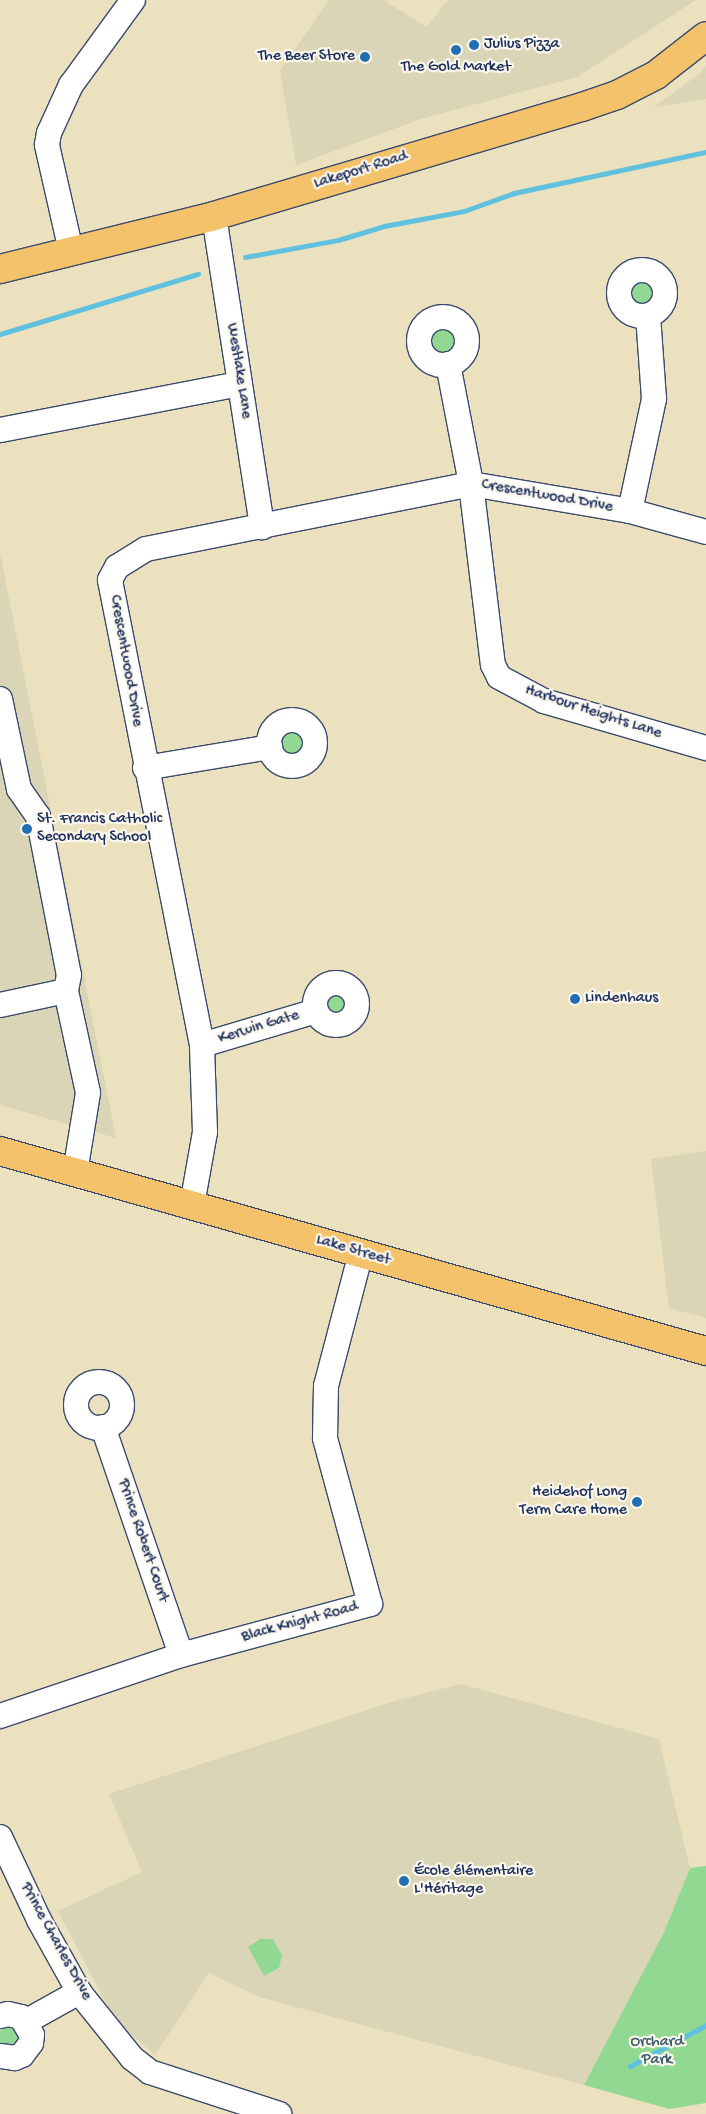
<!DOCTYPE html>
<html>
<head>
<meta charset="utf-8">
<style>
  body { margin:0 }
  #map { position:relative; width:706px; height:2114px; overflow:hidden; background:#ebe1bf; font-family:"Gochi Hand",sans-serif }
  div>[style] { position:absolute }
  .built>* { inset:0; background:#dad5b6 }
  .green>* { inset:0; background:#91d993; transform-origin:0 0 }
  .round { border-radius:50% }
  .stream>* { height:5px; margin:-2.5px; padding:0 2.5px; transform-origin:2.5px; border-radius:2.5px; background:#5fc1de }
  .roads { filter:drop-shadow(1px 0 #3a4a6d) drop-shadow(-1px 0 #3a4a6d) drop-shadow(0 1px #3a4a6d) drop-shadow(0 -1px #3a4a6d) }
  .minor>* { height:24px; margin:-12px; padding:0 12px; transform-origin:12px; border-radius:12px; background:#fff }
  .minor>.ring { margin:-12px; padding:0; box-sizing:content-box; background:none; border:24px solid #fff; border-radius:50% }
  .major>* { height:28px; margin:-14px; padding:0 14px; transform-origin:14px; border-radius:14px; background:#f3c26a }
  .dots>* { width:14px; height:14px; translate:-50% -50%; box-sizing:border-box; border:2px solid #fbf7ec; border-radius:50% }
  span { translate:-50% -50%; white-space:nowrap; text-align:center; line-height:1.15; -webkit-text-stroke:4.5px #fbf7ec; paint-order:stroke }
  .poi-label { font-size:16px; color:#1b2f5e }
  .left { translate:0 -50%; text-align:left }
  .right { translate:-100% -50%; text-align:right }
  .street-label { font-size:16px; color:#1b2f5e }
  .park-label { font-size:16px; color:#385a6b }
</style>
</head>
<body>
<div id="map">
  <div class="built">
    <div style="clip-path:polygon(329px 0,383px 0,427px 27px,448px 0,696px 0,577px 77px,421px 119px,296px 165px,280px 71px)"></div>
    <div style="clip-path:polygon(706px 66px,706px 99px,654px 107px,699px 74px)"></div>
    <div style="clip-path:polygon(0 553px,116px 1138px,0 1105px)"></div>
    <div style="clip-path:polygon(706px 1151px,706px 1318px,669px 1308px,651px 1159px)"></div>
    <div style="clip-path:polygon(461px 1684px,659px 1739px,690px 1868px,664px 1932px,584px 2085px,259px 1997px,209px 1973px,155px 2055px,115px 2020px,58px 1911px,142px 1872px,109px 1794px,398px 1700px)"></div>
  </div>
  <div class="green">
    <div class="round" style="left:628px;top:279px;width:28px;height:28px"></div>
    <div class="round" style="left:429px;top:325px;width:30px;height:30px"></div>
    <div class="round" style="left:279px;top:730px;width:26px;height:26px"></div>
    <div class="round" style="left:325px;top:992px;width:22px;height:22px"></div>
    <div style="clip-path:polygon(706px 1866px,706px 2103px,669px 2109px,584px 2085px,664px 1932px,690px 1868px)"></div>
    <div style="clip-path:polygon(260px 1939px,273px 1939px,282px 1955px,279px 1968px,264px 1976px,248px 1947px)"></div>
    <div style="left:1px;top:2025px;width:20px;height:19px;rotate:6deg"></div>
  </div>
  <div class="stream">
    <div style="left:245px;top:257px;width:95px;rotate:-10.4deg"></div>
    <div style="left:338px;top:240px;width:48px;rotate:-16.9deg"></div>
    <div style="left:384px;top:226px;width:81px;rotate:-10.6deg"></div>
    <div style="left:464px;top:211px;width:53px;rotate:-19.8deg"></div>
    <div style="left:514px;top:193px;width:196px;rotate:-12.1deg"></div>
    <div style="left:0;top:334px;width:207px;rotate:-16.9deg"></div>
    <div style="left:630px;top:2066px;width:86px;rotate:-28.3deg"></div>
  </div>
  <div class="roads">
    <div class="minor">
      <div style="left:214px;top:216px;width:315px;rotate:81.2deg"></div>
      <div style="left:71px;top:251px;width:109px;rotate:-102.8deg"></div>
      <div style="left:47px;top:145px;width:12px;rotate:-81deg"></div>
      <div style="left:49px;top:133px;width:53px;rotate:-65.4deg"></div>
      <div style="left:71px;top:85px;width:105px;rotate:-53.9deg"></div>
      <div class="ring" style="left:619px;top:270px;width:22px;height:22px"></div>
      <div class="ring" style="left:419px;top:317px;width:24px;height:24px"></div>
      <div style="left:448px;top:364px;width:122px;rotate:79.1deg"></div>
      <div style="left:471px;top:484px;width:182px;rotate:83.1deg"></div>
      <div style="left:493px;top:665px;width:13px;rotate:63deg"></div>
      <div style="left:499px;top:677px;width:51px;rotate:28.1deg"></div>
      <div style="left:544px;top:701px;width:169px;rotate:16.2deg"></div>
      <div style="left:0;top:430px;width:244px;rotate:-10.9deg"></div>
      <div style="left:630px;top:511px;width:115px;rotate:-77.9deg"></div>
      <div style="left:654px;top:399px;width:83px;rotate:-94.1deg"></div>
      <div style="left:0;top:699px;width:92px;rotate:78.1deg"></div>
      <div style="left:19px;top:789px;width:33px;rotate:55deg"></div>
      <div style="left:38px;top:816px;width:162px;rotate:79deg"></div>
      <div style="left:69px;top:975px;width:16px;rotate:101deg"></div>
      <div class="ring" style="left:269px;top:720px;width:22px;height:22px"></div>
      <div style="left:145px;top:768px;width:127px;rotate:-9.5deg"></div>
      <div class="ring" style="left:315px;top:983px;width:18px;height:18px"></div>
      <div style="left:0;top:1005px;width:67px;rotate:-12deg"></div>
      <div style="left:66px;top:991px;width:104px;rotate:77.8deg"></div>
      <div style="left:88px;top:1093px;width:80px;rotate:99.3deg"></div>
      <div style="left:202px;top:1045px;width:119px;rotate:-16.6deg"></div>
      <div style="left:192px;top:1205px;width:74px;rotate:-79.9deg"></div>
      <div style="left:205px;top:1132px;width:87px;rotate:-92deg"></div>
      <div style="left:202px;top:1045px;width:474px;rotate:-101.2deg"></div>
      <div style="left:110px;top:580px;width:15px;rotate:-62deg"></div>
      <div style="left:117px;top:567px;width:34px;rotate:-32deg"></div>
      <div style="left:146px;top:549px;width:331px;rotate:-11.3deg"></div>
      <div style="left:471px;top:484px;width:161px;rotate:9.6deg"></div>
      <div style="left:630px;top:511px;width:79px;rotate:15.4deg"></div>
      <div class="ring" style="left:76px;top:1382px;width:22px;height:22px"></div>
      <div style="left:103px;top:1427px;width:241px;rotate:71.1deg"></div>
      <div style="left:0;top:1716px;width:191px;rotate:-18.6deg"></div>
      <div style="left:181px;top:1655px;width:196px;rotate:-15.1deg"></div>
      <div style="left:370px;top:1604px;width:172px;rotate:-105.2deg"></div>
      <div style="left:325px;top:1438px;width:52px;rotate:-88.9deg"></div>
      <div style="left:326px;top:1386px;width:138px;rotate:-75.3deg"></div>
      <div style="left:0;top:1837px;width:92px;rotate:64.8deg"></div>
      <div style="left:39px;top:1920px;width:82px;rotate:60.9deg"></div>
      <div style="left:79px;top:1992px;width:85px;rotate:51.2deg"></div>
      <div style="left:132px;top:2058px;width:23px;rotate:38deg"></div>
      <div style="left:150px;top:2072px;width:136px;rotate:18deg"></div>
      <div style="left:0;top:2016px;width:8px;rotate:-14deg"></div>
      <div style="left:8px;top:2014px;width:13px;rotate:13deg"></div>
      <div style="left:21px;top:2017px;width:21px;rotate:59deg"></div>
      <div style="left:32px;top:2035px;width:8px;rotate:97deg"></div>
      <div style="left:31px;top:2043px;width:15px;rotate:127deg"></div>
      <div style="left:22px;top:2055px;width:8px;rotate:157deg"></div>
      <div style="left:15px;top:2058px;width:15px;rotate:-172deg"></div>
      <div style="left:27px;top:2021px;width:60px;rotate:-29.1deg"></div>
    </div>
    <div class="major">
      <div style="left:0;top:269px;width:220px;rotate:-13.9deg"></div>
      <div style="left:214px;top:216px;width:384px;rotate:-16.5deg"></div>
      <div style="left:582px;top:107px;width:37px;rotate:-19deg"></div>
      <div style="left:617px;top:95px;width:44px;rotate:-27.1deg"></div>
      <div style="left:656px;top:75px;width:63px;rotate:-38deg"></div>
      <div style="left:0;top:1151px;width:734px;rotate:15.82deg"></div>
    </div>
  </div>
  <div class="dots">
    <div style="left:474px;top:45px;background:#1f6fb2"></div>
    <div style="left:456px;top:50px;background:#1f6fb2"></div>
    <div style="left:365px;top:57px;background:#1f6fb2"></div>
    <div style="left:27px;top:829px;background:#1f6fb2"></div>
    <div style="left:575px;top:999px;background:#1f6fb2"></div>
    <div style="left:637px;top:1502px;background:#1f6fb2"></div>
    <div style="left:404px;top:1881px;background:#1f6fb2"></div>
  </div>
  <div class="poi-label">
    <span class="left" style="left:484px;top:45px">Julius Pizza</span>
    <span class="right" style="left:355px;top:57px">The Beer Store</span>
    <span style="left:456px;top:68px">The Gold Market</span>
    <span class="left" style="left:37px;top:829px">St. Francis Catholic<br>Secondary School</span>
    <span class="left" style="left:585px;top:999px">Lindenhaus</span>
    <span class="right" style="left:627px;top:1502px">Heidehof Long<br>Term Care Home</span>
    <span class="left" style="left:414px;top:1881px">École élémentaire<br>L'Héritage</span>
  </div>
  <div class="street-label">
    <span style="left:361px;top:171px;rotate:-17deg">Lakeport Road</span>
    <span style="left:238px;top:371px;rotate:81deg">Westlake Lane</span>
    <span style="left:547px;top:497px;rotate:10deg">Crescentwood Drive</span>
    <span style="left:125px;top:661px;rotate:80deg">Crescentwood Drive</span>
    <span style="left:593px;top:713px;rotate:18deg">Harbour Heights Lane</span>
    <span style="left:259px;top:1028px;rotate:-17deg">Kerwin Gate</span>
    <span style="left:353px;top:1251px;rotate:16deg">Lake Street</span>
    <span style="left:142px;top:1541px;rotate:71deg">Prince Robert Court</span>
    <span style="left:300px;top:1623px;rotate:-15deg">Black Knight Road</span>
    <span style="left:55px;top:1942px;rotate:61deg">Prince Charles Drive</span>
  </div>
  <div class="park-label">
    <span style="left:657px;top:2052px">Orchard<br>Park</span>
  </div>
</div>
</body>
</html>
